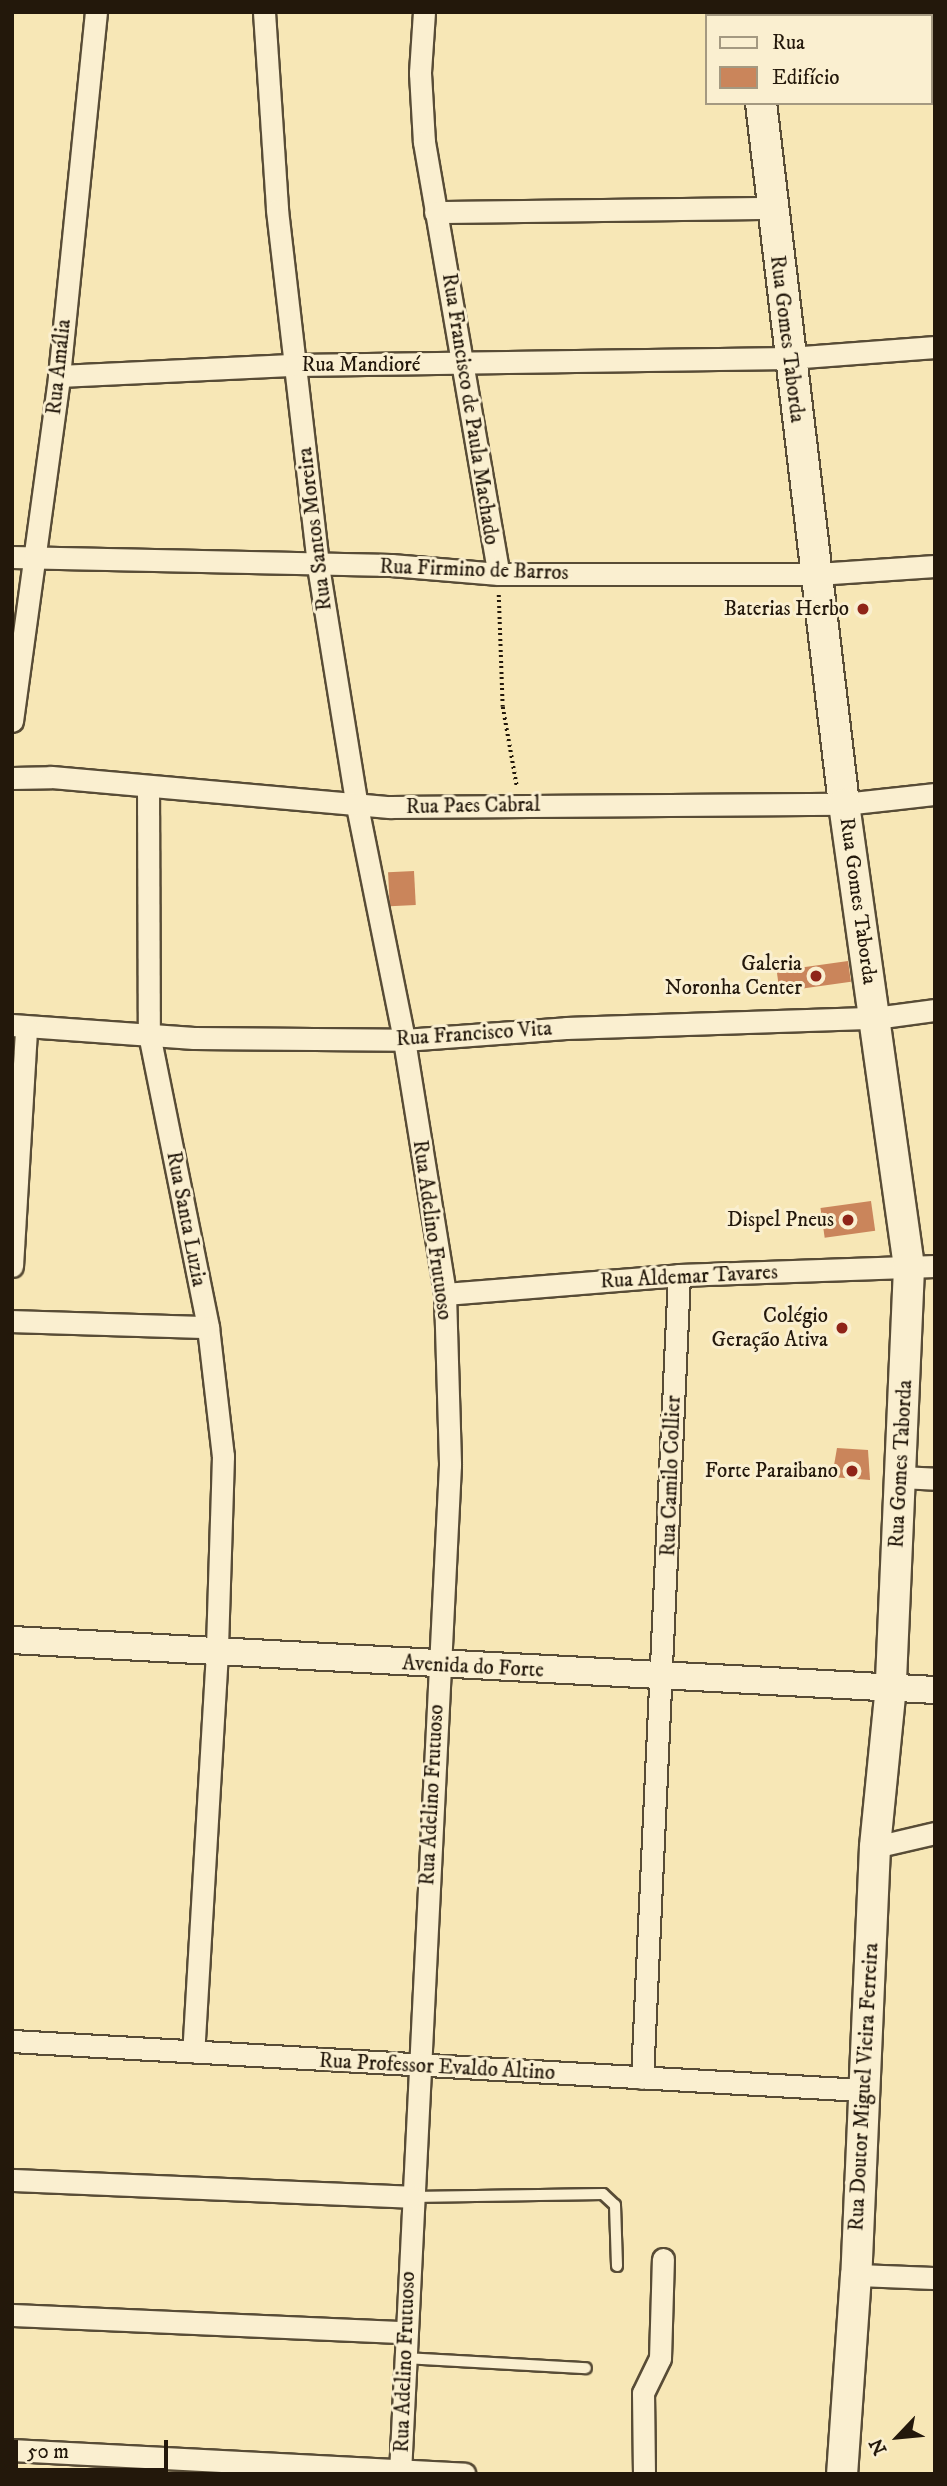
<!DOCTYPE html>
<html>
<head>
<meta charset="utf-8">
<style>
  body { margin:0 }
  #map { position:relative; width:947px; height:2486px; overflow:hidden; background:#f7e7b6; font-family:"IM FELL DW Pica",serif }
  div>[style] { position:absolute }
  .building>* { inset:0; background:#ca855b; transform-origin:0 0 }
  .path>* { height:3.5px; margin-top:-1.75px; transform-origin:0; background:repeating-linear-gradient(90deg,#23180b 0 2px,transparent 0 5.5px) }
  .roads { filter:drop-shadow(2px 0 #584c36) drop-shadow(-2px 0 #584c36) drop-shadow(0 2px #584c36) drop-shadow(0 -2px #584c36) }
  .service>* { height:10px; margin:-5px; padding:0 5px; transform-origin:5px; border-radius:5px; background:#faefd0 }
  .minor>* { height:21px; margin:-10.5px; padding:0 10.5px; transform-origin:10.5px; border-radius:10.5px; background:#faefd0 }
  .tertiary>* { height:26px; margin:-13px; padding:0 13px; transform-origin:13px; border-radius:13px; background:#faefd0 }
  .secondary>* { height:30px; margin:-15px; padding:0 15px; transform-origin:15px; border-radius:15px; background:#faefd0 }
  .dots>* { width:19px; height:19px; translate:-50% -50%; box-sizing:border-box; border:4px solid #faefd0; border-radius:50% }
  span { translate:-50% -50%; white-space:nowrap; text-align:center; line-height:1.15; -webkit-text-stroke:6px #faefd0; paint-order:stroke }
  .street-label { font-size:21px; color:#23180b }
  .poi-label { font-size:21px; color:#23180b }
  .right { translate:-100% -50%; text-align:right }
  .frame { position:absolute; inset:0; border:14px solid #23180b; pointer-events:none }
  .legend { position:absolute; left:705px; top:14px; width:228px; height:91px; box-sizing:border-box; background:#faefd0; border:2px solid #a49981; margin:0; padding:9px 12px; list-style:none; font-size:21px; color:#23180b }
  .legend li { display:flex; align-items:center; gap:14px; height:35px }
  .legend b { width:35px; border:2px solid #a49981 }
  .north { position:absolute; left:863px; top:2402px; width:70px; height:70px; -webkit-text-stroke:5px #faefd0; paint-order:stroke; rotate:244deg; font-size:19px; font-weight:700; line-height:28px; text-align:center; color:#23180b }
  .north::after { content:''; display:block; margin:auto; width:24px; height:32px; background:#23180b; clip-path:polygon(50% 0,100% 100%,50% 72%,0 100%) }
  .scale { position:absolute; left:14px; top:2440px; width:154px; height:32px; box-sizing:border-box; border:4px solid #23180b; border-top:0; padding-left:9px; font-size:21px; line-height:24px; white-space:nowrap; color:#23180b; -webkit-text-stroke:5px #faefd0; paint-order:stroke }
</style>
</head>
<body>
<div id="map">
  <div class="building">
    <div style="left:414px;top:871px;width:34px;height:26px;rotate:87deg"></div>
    <div style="left:848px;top:961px;width:21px;height:72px;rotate:82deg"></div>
    <div style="left:871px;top:1201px;width:30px;height:51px;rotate:82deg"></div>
    <div style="clip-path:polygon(837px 1448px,868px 1450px,870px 1480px,832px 1477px)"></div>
  </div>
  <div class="path">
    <div style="left:499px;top:595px;width:112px;rotate:88deg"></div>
    <div style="left:503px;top:707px;width:80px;rotate:80deg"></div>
  </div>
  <div class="roads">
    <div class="service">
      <div style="left:412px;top:2197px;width:191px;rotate:-0.9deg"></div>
      <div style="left:603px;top:2194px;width:16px;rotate:43deg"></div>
      <div style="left:615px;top:2205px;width:61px;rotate:88.1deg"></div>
      <div style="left:405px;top:2358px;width:181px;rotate:3.2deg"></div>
    </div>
    <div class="minor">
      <div style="left:264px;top:12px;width:198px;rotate:86.2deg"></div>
      <div style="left:277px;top:210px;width:358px;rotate:83.4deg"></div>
      <div style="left:318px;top:566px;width:243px;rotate:80.8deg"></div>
      <div style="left:357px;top:806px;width:239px;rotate:78.6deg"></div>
      <div style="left:404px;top:1040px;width:257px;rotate:80.8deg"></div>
      <div style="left:445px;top:1294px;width:171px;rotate:88.3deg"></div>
      <div style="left:450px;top:1465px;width:1010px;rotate:92.84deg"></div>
      <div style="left:424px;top:12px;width:61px;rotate:93.8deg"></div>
      <div style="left:420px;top:73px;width:69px;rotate:86.7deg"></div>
      <div style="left:424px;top:142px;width:438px;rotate:80.2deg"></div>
      <div style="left:931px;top:65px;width:4px"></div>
      <div style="left:435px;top:212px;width:335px;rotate:-0.7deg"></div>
      <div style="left:59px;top:376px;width:237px;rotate:-2.7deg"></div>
      <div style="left:296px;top:365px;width:494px;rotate:-0.8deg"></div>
      <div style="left:790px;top:358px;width:145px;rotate:-4.3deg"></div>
      <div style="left:12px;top:557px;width:379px;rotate:1.2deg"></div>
      <div style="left:391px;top:565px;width:108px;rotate:4.8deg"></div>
      <div style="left:499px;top:574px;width:318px"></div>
      <div style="left:817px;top:574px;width:118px;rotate:-3.9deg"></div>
      <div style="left:12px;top:721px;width:348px;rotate:-82.2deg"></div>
      <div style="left:59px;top:376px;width:366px;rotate:-84.2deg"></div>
      <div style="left:12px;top:778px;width:39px;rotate:-1deg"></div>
      <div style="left:51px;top:777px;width:340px;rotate:5.1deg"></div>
      <div style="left:390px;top:807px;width:454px;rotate:-0.4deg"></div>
      <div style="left:844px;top:804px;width:92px;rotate:-6.3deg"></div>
      <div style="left:148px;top:787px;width:247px;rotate:89.8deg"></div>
      <div style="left:149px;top:1034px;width:299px;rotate:78.6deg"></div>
      <div style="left:208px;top:1327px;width:130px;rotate:83.4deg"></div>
      <div style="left:223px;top:1456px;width:196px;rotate:91.8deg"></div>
      <div style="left:217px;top:1652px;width:400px;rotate:93.4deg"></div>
      <div style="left:12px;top:1025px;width:182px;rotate:4.1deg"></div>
      <div style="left:194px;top:1038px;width:210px;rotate:0.5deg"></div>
      <div style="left:404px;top:1040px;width:162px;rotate:-4.2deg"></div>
      <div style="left:566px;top:1028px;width:309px;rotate:-1.9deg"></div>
      <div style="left:875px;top:1018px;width:61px;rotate:-7.6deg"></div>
      <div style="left:12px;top:1266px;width:239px;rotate:-86.6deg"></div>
      <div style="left:445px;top:1294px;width:235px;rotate:-4.6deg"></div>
      <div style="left:679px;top:1275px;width:256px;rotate:-2deg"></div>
      <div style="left:12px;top:1321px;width:196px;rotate:1.8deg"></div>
      <div style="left:901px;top:1477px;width:34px;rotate:3deg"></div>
      <div style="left:875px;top:1847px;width:62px;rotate:-13.1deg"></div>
      <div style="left:12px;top:2041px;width:851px;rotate:3.3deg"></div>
      <div style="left:642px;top:2078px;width:804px;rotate:-87.36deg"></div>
      <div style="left:12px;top:2180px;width:400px;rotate:2.4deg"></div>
      <div style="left:856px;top:2275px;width:79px;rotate:2.2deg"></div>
      <div style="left:12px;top:2315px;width:394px;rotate:2.5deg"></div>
      <div style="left:12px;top:2450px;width:453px;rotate:3deg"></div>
      <div style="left:644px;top:2474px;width:81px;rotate:-90.7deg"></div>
      <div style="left:643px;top:2393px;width:39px;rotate:-64deg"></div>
      <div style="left:660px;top:2358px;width:99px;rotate:-88.3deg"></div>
    </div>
    <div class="tertiary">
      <div style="left:12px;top:1640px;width:924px;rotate:3.1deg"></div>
    </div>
    <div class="secondary">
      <div style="left:750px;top:12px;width:4px;rotate:90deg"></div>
      <div style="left:761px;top:103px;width:706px;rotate:83.25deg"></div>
      <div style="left:844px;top:804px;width:469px;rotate:82deg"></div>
      <div style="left:909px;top:1268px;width:418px;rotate:92.5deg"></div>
      <div style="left:891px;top:1686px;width:162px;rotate:95.7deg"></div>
      <div style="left:875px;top:1847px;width:428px;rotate:92.5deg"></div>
      <div style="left:856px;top:2275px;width:199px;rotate:94deg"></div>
    </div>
  </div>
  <div class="dots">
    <div style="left:863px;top:609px;background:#8f2418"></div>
    <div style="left:816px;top:976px;background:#8f2418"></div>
    <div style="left:848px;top:1220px;background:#8f2418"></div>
    <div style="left:842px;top:1328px;background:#8f2418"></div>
    <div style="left:852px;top:1471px;background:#8f2418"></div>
  </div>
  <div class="street-label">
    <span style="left:787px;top:339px;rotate:83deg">Rua Gomes Taborda</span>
    <span style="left:361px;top:365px">Rua Mandioré</span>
    <span style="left:59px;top:367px;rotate:-84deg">Rua Amália</span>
    <span style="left:470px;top:409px;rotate:81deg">Rua Francisco de Paula Machado</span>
    <span style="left:315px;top:529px;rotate:-97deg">Rua Santos Moreira</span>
    <span style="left:474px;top:570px;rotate:2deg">Rua Firmino de Barros</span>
    <span style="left:473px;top:806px;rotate:-1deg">Rua Paes Cabral</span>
    <span style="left:858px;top:901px;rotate:82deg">Rua Gomes Taborda</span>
    <span style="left:474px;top:1034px;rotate:-4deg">Rua Francisco Vita</span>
    <span style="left:186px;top:1219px;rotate:79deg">Rua Santa Luzia</span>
    <span style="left:432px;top:1230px;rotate:82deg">Rua Adelino Frutuoso</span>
    <span style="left:689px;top:1277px;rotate:-3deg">Rua Aldemar Tavares</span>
    <span style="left:901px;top:1464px;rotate:-87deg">Rua Gomes Taborda</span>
    <span style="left:671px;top:1476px;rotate:-88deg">Rua Camilo Collier</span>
    <span style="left:473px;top:1667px;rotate:3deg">Avenida do Forte</span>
    <span style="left:432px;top:1795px;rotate:-87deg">Rua Adelino Frutuoso</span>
    <span style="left:437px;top:2067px;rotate:3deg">Rua Professor Evaldo Altino</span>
    <span style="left:864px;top:2087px;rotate:-87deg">Rua Doutor Miguel Vieira Ferreira</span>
    <span style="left:405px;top:2362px;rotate:-88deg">Rua Adelino Frutuoso</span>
  </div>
  <div class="poi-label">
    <span class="right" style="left:849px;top:609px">Baterias Herbo</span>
    <span class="right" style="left:802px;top:976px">Galeria<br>Noronha Center</span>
    <span class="right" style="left:834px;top:1220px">Dispel Pneus</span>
    <span class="right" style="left:828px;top:1328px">Colégio<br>Geração Ativa</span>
    <span class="right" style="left:838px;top:1471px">Forte Paraibano</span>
  </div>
  <div class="frame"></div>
  <ul class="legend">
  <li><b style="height:9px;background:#faefd0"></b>Rua</li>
  <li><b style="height:19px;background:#ca855b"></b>Edifício</li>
  </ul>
  <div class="north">N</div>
  <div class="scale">50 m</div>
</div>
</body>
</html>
